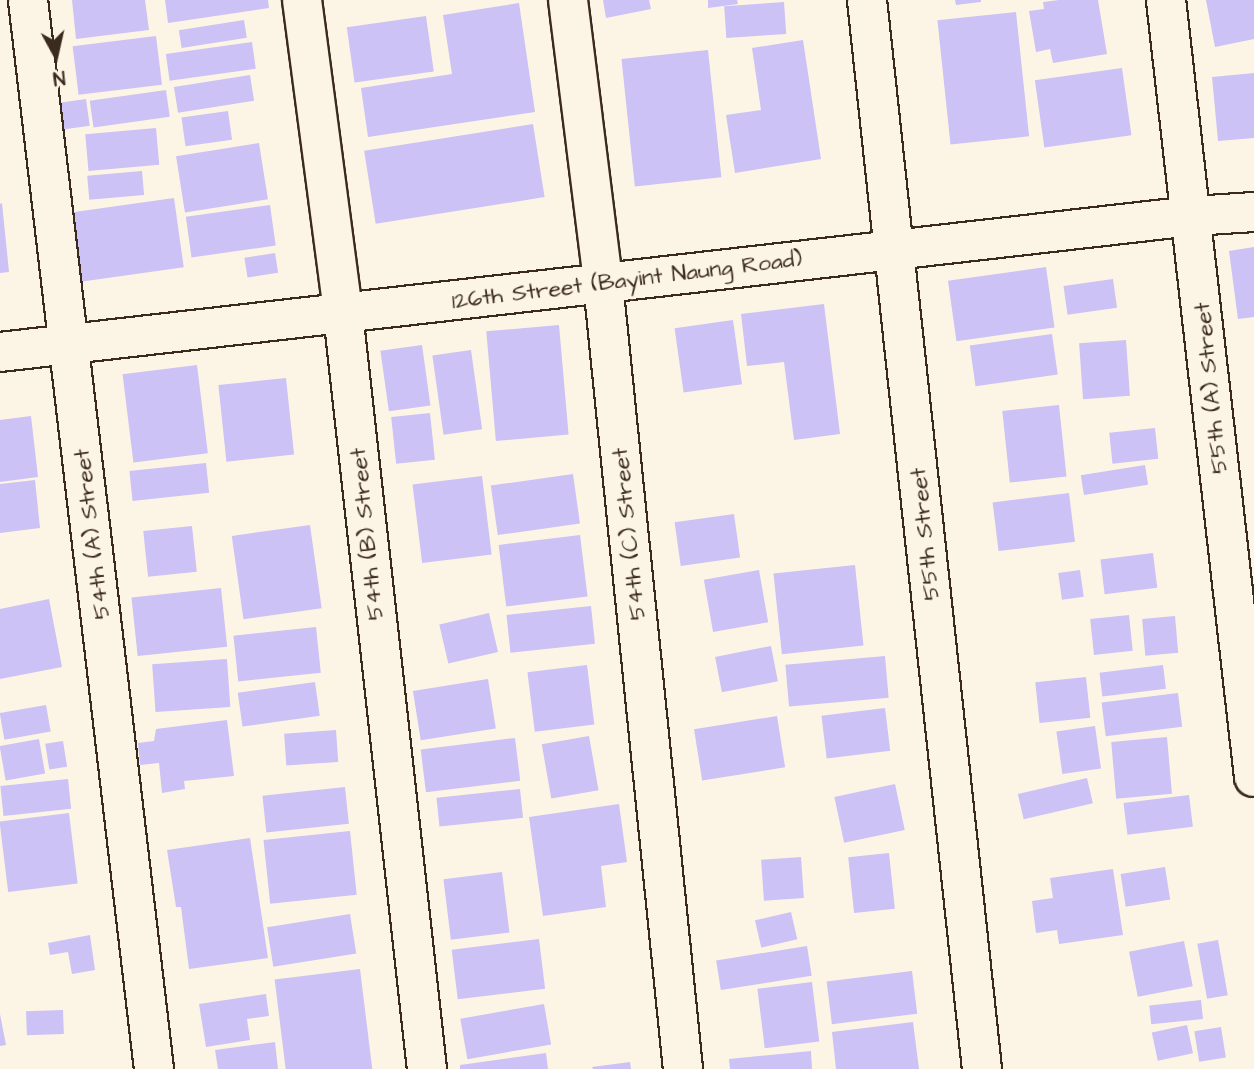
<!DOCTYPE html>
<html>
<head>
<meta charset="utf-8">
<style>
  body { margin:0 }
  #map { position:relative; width:1254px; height:1069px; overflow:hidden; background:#fcf5e5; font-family:"Architects Daughter",sans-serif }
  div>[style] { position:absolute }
  .building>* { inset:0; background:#ccc2f5; transform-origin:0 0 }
  .roads { filter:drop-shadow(2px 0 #3b2a1e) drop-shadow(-2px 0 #3b2a1e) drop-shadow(0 2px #3b2a1e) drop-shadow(0 -2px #3b2a1e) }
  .street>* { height:38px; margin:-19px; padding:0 19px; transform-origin:19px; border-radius:19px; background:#fcf5e5 }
  .secondary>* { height:38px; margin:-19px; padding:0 19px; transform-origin:19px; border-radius:19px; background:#fcf5e5 }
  span { translate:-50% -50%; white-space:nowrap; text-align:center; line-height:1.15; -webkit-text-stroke:6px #fcf5e5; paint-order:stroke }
  .street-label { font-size:23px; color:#3b2a1e }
  .north { position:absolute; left:21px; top:21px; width:70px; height:70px; -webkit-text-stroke:5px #fcf5e5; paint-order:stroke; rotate:172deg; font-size:19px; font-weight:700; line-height:28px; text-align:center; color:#3b2a1e }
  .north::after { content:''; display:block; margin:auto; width:24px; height:32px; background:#3b2a1e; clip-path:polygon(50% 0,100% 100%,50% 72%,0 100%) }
</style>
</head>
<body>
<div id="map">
  <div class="building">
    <div style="clip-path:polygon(72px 0,145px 0,149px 30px,76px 39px)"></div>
    <div style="clip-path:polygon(165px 0,268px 0,269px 8px,168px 23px)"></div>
    <div style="clip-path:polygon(603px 0,649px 0,651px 9px,606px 18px)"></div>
    <div style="clip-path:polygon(708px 0,737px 0,738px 4px,708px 8px)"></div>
    <div style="clip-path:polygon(955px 0,981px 0,981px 2px,956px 5px)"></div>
    <div style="clip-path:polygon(1059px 0,1098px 0,1107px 54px,1053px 63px,1050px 49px,1036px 52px,1029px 11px,1044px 9px,1043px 2px)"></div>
    <div style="clip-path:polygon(1206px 0,1254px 0,1254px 39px,1215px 47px)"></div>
    <div style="left:784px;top:2px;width:32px;height:60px;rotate:86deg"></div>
    <div style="clip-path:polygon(519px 3px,535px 112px,368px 137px,361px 88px,452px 74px,443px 15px)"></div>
    <div style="left:1016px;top:12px;width:125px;height:79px;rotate:84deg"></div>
    <div style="left:426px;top:16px;width:56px;height:80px;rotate:82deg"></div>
    <div style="left:244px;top:20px;width:18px;height:66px;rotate:81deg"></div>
    <div style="left:156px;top:36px;width:49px;height:84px;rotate:83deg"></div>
    <div style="clip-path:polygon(803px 40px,821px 159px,735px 173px,726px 115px,761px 110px,752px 48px)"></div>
    <div style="left:252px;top:42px;width:27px;height:87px;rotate:82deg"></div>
    <div style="left:708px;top:50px;width:128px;height:87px;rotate:84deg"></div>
    <div style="left:1122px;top:68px;width:68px;height:88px;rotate:82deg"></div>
    <div style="clip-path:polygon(1254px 73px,1254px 138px,1218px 141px,1212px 77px)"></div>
    <div style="left:250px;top:75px;width:26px;height:77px;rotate:81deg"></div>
    <div style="left:166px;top:90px;width:27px;height:77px;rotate:82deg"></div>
    <div style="left:86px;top:99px;width:27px;height:36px;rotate:82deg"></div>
    <div style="left:228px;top:111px;width:29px;height:47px;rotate:82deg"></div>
    <div style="left:533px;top:124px;width:74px;height:171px;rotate:81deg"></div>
    <div style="left:156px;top:128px;width:37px;height:71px;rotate:85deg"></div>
    <div style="left:259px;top:143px;width:57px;height:84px;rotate:81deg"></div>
    <div style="left:142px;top:171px;width:24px;height:55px;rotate:85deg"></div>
    <div style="left:174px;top:198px;width:70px;height:104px;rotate:82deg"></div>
    <div style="clip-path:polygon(2px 203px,9px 272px,0 273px,0 204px)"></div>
    <div style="left:270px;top:205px;width:41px;height:85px;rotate:82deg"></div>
    <div style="clip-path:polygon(1254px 247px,1254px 317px,1238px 319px,1229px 251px)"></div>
    <div style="left:275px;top:253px;width:20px;height:31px;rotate:81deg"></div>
    <div style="left:1046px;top:267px;width:61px;height:99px;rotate:82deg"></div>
    <div style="left:1113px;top:279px;width:29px;height:50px;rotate:82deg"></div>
    <div style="clip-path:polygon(824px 304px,840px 434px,794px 440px,784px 362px,747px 366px,741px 314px)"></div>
    <div style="left:733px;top:320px;width:65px;height:59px;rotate:82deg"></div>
    <div style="left:559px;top:325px;width:110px;height:73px;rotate:85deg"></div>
    <div style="left:1052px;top:334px;width:41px;height:83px;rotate:82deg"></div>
    <div style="left:1126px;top:340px;width:56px;height:47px;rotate:86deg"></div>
    <div style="left:422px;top:345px;width:61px;height:42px;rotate:82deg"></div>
    <div style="left:471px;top:350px;width:80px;height:39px;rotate:82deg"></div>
    <div style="left:197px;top:365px;width:89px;height:75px;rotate:83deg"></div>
    <div style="left:286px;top:378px;width:77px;height:68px;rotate:84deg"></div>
    <div style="left:1059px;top:405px;width:72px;height:57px;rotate:84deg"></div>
    <div style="left:430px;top:413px;width:47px;height:39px;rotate:84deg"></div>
    <div style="clip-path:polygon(31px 416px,38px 477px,0 482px,0 420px)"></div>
    <div style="left:1155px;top:428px;width:31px;height:46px;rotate:84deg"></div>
    <div style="left:206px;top:463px;width:30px;height:77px;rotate:84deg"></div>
    <div style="left:1145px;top:465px;width:20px;height:65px;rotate:81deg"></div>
    <div style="left:573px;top:474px;width:50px;height:83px;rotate:82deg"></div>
    <div style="left:482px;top:476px;width:79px;height:70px;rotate:83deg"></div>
    <div style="clip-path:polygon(35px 480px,40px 528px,0 533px,0 484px)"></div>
    <div style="left:1069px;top:493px;width:49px;height:77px;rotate:83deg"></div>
    <div style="left:734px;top:514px;width:44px;height:60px;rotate:82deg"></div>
    <div style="left:310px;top:525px;width:84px;height:79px;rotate:82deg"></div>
    <div style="left:192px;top:526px;width:46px;height:49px;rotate:84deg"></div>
    <div style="left:580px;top:535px;width:62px;height:82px;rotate:83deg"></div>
    <div style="left:1153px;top:553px;width:35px;height:53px;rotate:83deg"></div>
    <div style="left:855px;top:565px;width:81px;height:82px;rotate:84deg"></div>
    <div style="left:759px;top:570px;width:53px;height:56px;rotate:80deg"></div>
    <div style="left:1080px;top:570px;width:27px;height:22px;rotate:82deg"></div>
    <div style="left:221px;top:588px;width:59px;height:90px;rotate:84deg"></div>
    <div style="clip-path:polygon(49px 599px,62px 667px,0 679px,0 609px)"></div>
    <div style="left:591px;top:606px;width:38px;height:85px;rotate:84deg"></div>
    <div style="left:489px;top:613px;width:40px;height:51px;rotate:77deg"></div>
    <div style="left:1129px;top:615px;width:36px;height:39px;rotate:84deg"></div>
    <div style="left:1175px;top:616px;width:37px;height:33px;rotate:85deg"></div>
    <div style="left:316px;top:627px;width:46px;height:83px;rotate:84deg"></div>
    <div style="left:771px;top:646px;width:36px;height:57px;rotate:79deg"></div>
    <div style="left:885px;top:656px;width:42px;height:100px;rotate:85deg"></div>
    <div style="left:227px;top:659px;width:48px;height:75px;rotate:86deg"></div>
    <div style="left:587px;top:665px;width:60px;height:60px;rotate:83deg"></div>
    <div style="left:1163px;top:665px;width:24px;height:64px;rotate:83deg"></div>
    <div style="left:1086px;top:677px;width:41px;height:51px;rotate:84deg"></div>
    <div style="left:488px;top:679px;width:50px;height:76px;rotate:81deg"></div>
    <div style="left:315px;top:682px;width:34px;height:78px;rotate:82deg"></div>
    <div style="left:1178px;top:693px;width:34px;height:77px;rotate:83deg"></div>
    <div style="left:46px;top:705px;width:27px;height:47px;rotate:80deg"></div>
    <div style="left:885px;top:708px;width:43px;height:64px;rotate:83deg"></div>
    <div style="left:777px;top:716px;width:52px;height:84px;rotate:81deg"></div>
    <div style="clip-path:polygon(227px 720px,234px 776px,184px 781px,185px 789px,162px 793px,159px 763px,140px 765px,138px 743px,154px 741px,156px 729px)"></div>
    <div style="left:1095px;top:726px;width:43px;height:39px;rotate:82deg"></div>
    <div style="left:336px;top:730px;width:32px;height:52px;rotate:86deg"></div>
    <div style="left:589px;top:736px;width:55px;height:48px;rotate:80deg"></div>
    <div style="left:1167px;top:737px;width:57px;height:56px;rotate:85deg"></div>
    <div style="left:515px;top:738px;width:43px;height:95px;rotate:83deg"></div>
    <div style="left:39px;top:739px;width:35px;height:40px;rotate:80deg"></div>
    <div style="left:63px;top:741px;width:26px;height:18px;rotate:81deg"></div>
    <div style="left:1087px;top:778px;width:26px;height:71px;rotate:77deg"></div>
    <div style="left:68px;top:779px;width:30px;height:68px;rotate:84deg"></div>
    <div style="left:895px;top:784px;width:47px;height:62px;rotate:78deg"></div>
    <div style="left:345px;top:787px;width:37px;height:83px;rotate:84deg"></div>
    <div style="left:520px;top:789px;width:29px;height:84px;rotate:84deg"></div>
    <div style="left:1189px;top:795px;width:32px;height:66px;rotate:83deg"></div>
    <div style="clip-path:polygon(619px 804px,627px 862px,601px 866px,606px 907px,543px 916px,529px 817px)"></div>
    <div style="left:69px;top:813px;width:71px;height:70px;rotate:83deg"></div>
    <div style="left:350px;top:831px;width:64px;height:87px;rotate:84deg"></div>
    <div style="clip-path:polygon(250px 838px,268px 958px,189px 969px,181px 907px,176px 907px,167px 850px)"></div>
    <div style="left:889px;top:853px;width:56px;height:41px;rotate:84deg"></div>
    <div style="left:801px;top:857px;width:41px;height:40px;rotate:86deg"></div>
    <div style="left:1165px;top:867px;width:33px;height:45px;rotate:81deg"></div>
    <div style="clip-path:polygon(1113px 869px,1123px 935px,1059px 944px,1057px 930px,1036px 933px,1032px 901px,1053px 898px,1050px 878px)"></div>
    <div style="left:502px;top:872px;width:61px;height:59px;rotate:83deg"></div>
    <div style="left:791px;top:912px;width:28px;height:37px;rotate:77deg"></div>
    <div style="left:350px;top:914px;width:40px;height:84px;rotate:81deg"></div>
    <div style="clip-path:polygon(90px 935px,95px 970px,72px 974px,68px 952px,50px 955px,48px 943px)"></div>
    <div style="left:539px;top:939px;width:50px;height:88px;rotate:83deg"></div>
    <div style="left:1218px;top:940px;width:56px;height:21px;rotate:80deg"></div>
    <div style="left:1184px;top:941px;width:46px;height:56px;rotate:79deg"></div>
    <div style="left:807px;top:946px;width:30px;height:92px;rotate:81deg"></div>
    <div style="left:360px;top:969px;width:101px;height:86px;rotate:83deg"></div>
    <div style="left:912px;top:971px;width:43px;height:86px;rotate:83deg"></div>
    <div style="left:812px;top:982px;width:60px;height:55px;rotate:83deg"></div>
    <div style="clip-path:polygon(266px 994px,269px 1016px,247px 1019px,250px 1040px,206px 1047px,199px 1004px)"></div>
    <div style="left:1201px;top:1000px;width:19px;height:52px;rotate:84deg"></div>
    <div style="left:544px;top:1004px;width:41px;height:85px;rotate:80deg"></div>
    <div style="left:63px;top:1010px;width:24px;height:37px;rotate:88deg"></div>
    <div style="clip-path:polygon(0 1014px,6px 1045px,0 1046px)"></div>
    <div style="clip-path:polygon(913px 1022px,919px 1069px,836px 1069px,832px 1032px)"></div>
    <div style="left:1187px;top:1025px;width:29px;height:36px;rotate:78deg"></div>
    <div style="left:1221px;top:1027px;width:31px;height:27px;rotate:81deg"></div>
    <div style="clip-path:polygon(275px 1042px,278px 1069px,218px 1069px,215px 1050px)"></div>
    <div style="clip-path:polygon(811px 1051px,812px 1069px,730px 1069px,729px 1059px)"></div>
    <div style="clip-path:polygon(546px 1053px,548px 1069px,460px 1069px,460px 1065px)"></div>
    <div style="clip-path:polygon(630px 1062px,631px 1069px,593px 1069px,592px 1067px)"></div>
  </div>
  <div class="roads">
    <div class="street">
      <div style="left:28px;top:0;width:1076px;rotate:83.28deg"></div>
      <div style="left:302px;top:0;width:316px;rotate:82.5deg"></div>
      <div style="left:343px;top:313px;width:761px;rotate:83.66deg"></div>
      <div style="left:568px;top:0;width:285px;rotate:82.9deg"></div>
      <div style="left:603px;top:283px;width:790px;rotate:84.19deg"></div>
      <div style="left:867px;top:0;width:1075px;rotate:83.86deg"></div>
      <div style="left:1166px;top:0;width:782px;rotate:83.54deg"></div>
    </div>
    <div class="secondary">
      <div style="left:0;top:352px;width:1200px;rotate:-6.51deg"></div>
      <div style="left:1192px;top:216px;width:62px;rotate:-3.7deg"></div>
    </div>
  </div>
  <div class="street-label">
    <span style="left:627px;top:280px;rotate:-7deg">126th Street (Bayint Naung Road)</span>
    <span style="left:1211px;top:388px;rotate:-96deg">55th (A) Street</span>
    <span style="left:92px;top:534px;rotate:-97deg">54th (A) Street</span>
    <span style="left:367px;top:534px;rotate:-96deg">54th (B) Street</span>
    <span style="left:629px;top:534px;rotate:-96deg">54th (C) Street</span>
    <span style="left:925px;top:534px;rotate:-96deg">55th Street</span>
  </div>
  <div class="north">N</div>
</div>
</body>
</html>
